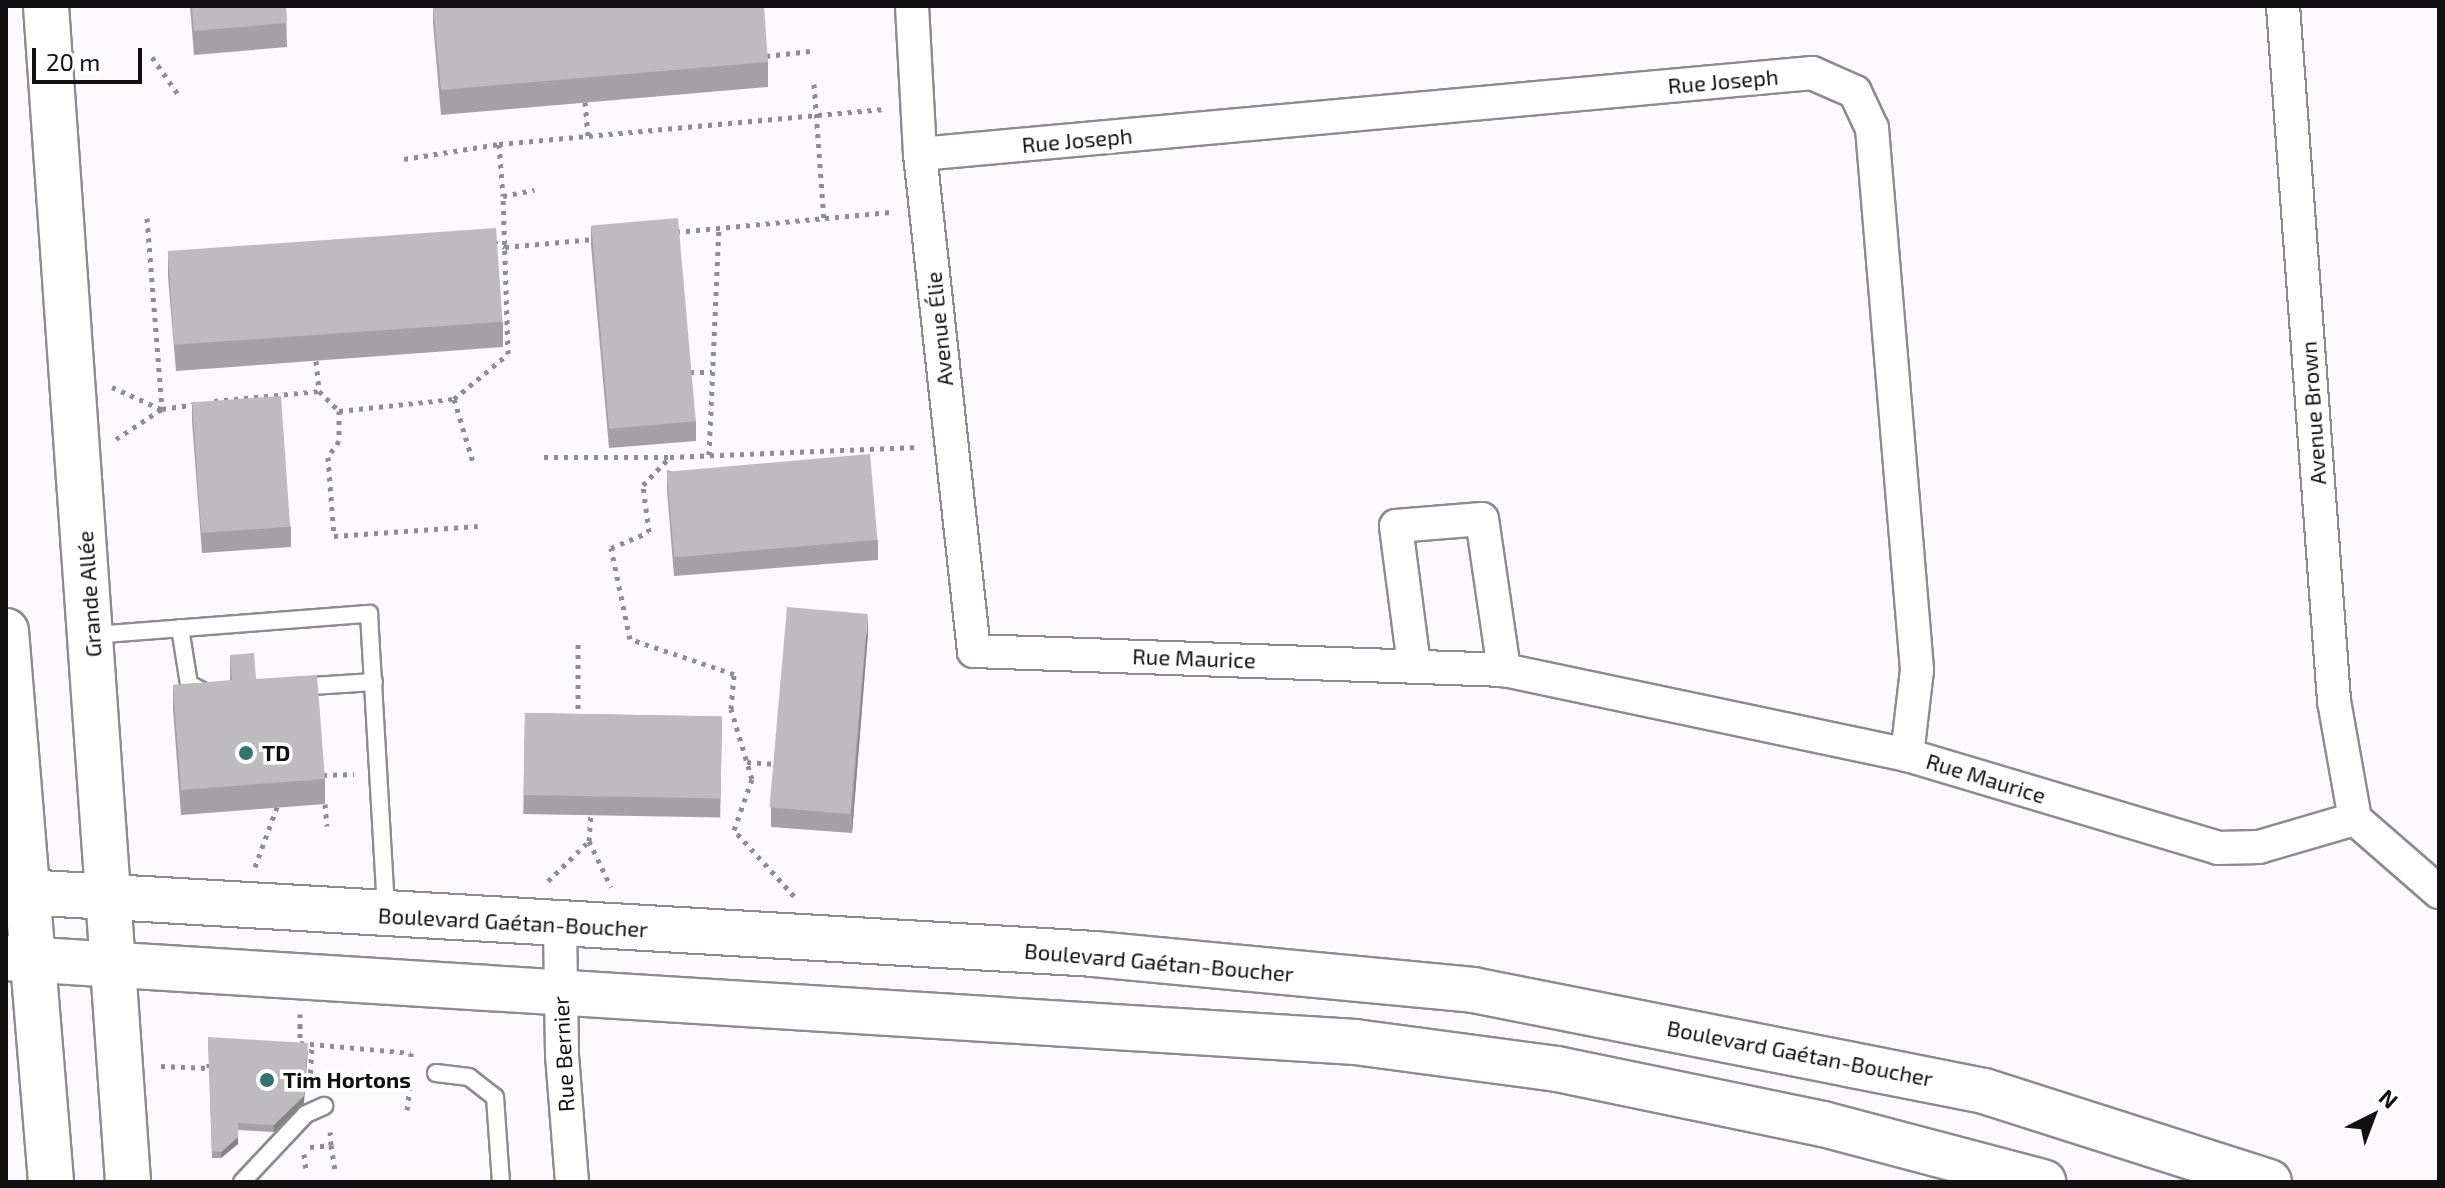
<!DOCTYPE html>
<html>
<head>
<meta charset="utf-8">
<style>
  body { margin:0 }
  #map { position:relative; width:2445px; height:1188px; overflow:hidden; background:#fbf9fd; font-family:"Exo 2",sans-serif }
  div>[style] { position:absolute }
  .path>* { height:5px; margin-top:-2.5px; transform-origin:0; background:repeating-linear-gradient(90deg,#8e8d8f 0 4px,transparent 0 10px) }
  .roads { filter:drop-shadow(2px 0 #8e8b8f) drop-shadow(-2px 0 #8e8b8f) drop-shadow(0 2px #8e8b8f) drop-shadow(0 -2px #8e8b8f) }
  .service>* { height:16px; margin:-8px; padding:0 8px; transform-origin:8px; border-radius:8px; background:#fff }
  .minor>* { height:32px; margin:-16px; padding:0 16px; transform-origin:16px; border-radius:16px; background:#fff }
  .secondary>* { height:44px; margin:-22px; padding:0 22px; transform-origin:22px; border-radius:22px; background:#fff }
  .wall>* { inset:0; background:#a3a1a4; transform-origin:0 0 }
  .shaded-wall>* { inset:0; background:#858386 }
  .building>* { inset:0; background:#bebbbf; transform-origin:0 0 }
  .dots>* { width:22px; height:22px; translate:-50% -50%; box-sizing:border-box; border:4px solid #fff; border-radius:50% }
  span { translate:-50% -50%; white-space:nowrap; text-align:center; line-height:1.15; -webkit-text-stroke:7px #fff; paint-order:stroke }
  .street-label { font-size:22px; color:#121112 }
  .poi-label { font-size:22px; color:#121112; font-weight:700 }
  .left { translate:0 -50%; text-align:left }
  .frame { position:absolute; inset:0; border:8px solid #121112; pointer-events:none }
  .north { position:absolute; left:2333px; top:1076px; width:80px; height:80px; -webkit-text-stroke:6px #fff; paint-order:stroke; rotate:42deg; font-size:22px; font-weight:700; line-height:32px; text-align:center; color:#121112 }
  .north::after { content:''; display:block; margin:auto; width:28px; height:36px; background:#121112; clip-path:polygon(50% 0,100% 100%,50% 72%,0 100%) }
  .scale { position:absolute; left:32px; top:48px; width:110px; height:36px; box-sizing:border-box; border:4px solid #121112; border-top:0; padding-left:10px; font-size:24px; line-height:28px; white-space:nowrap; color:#121112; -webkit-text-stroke:6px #fff; paint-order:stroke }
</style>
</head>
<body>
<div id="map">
  <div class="path">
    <div style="left:766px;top:56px;width:45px;rotate:-6.3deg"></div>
    <div style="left:152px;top:57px;width:49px;rotate:55deg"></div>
    <div style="left:814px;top:84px;width:135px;rotate:85.8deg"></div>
    <div style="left:585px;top:102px;width:34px;rotate:85deg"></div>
    <div style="left:499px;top:144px;width:387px;rotate:-5.2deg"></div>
    <div style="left:404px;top:159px;width:96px;rotate:-9deg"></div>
    <div style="left:499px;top:144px;width:52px;rotate:85.6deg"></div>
    <div style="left:147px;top:218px;width:192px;rotate:85.5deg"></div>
    <div style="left:162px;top:409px;width:34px;rotate:-8deg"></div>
    <div style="left:676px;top:232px;width:218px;rotate:-5.3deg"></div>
    <div style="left:494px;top:242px;width:12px;rotate:24deg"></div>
    <div style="left:505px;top:247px;width:89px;rotate:-5.1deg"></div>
    <div style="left:316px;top:361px;width:30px;rotate:84deg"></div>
    <div style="left:690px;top:372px;width:22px"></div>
    <div style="left:112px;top:387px;width:54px;rotate:24.2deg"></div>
    <div style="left:454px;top:399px;width:66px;rotate:73.2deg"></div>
    <div style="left:214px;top:401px;width:105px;rotate:-5.4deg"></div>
    <div style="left:319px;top:391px;width:28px;rotate:45deg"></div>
    <div style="left:339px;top:411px;width:116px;rotate:-6deg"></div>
    <div style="left:454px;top:399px;width:70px;rotate:-39.8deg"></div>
    <div style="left:508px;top:354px;width:158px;rotate:-91.8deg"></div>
    <div style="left:503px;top:196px;width:32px;rotate:-11deg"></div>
    <div style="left:339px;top:411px;width:30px;rotate:90deg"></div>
    <div style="left:339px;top:441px;width:19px;rotate:125deg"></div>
    <div style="left:328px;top:457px;width:79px;rotate:85.7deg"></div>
    <div style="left:334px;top:536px;width:144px;rotate:-4deg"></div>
    <div style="left:116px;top:439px;width:55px;rotate:-33.1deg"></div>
    <div style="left:709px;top:455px;width:227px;rotate:-87.5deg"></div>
    <div style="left:544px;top:457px;width:125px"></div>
    <div style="left:578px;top:644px;width:75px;rotate:90deg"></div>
    <div style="left:747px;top:762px;width:29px;rotate:4deg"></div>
    <div style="left:323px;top:775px;width:31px;rotate:-2deg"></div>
    <div style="left:325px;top:804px;width:22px;rotate:85deg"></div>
    <div style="left:589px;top:841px;width:51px;rotate:64.4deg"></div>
    <div style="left:255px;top:867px;width:64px;rotate:-69.9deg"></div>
    <div style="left:548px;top:881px;width:57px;rotate:-44.3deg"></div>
    <div style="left:589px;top:841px;width:26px;rotate:-86deg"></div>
    <div style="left:794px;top:896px;width:89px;rotate:-132.3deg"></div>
    <div style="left:734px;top:830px;width:54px;rotate:-70.6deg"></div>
    <div style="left:752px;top:779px;width:73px;rotate:-106.7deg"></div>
    <div style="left:731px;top:709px;width:35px;rotate:-85deg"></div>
    <div style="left:734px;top:674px;width:110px;rotate:-161.4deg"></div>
    <div style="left:630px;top:639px;width:93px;rotate:-101.8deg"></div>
    <div style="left:611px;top:548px;width:41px;rotate:-22.8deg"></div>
    <div style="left:649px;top:532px;width:47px;rotate:-97.3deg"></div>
    <div style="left:643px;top:485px;width:39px;rotate:-46deg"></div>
    <div style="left:670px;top:457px;width:248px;rotate:-2.3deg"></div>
    <div style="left:300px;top:1014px;width:29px;rotate:90deg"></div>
    <div style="left:300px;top:1043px;width:111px;rotate:5.1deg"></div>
    <div style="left:411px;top:1053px;width:9px;rotate:90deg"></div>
    <div style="left:161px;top:1066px;width:48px;rotate:2.4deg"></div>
    <div style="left:209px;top:1068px;width:5px;rotate:-90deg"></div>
    <div style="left:310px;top:1083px;width:39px;rotate:-87deg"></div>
    <div style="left:407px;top:1110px;width:26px;rotate:-83deg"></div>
    <div style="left:331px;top:1145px;width:24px;rotate:81deg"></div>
    <div style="left:310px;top:1147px;width:21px;rotate:-5deg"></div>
    <div style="left:331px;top:1145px;width:13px;rotate:-94deg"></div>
    <div style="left:304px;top:1154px;width:16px;rotate:83deg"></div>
  </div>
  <div class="roads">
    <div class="service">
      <div style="left:180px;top:628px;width:57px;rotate:80.9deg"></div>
      <div style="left:189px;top:684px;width:19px;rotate:28deg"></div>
      <div style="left:93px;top:635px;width:277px;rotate:-4.4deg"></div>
      <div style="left:369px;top:614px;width:299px;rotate:86.7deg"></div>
      <div style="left:296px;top:687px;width:78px;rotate:-3.7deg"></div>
      <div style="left:436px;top:1073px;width:33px;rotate:7deg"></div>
      <div style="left:469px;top:1077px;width:33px;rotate:38deg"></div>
      <div style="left:495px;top:1097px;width:85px;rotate:86deg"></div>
      <div style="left:242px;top:1182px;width:93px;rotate:-46.7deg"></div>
      <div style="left:306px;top:1114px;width:20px;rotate:-24deg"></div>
    </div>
    <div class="minor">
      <div style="left:912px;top:6px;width:148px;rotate:86.9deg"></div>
      <div style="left:920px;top:154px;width:500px;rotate:83.8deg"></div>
      <div style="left:974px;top:651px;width:530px;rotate:2.05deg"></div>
      <div style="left:1504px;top:670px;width:412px;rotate:11.9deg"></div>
      <div style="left:1907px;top:755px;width:325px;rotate:16.6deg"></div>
      <div style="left:2218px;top:848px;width:41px;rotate:-1.4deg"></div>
      <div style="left:2259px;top:847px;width:100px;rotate:-16.3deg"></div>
      <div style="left:2283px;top:6px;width:697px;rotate:85.8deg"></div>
      <div style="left:2334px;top:701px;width:120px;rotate:79.9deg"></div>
      <div style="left:920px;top:154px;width:896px;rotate:-5.19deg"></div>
      <div style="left:1812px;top:73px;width:47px;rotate:23.8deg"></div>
      <div style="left:1855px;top:92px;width:40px;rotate:65deg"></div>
      <div style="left:1872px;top:128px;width:544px;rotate:85.25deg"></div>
      <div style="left:1917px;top:670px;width:86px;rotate:96.7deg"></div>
      <div style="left:1414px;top:665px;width:140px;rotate:-97.4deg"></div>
      <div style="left:1396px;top:526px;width:86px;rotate:-4.7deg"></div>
      <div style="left:1482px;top:519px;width:153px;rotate:81.7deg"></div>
      <div style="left:2355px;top:819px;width:111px;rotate:41deg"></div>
      <div style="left:560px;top:925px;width:130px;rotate:89.1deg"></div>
      <div style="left:562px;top:1055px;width:127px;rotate:85.5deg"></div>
    </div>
    <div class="secondary">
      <div style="left:46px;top:6px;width:1179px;rotate:86.01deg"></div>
      <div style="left:6px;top:631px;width:553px;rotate:85.33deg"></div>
      <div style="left:6px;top:891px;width:1090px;rotate:3.31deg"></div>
      <div style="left:1094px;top:954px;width:381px;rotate:5.4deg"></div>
      <div style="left:1473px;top:990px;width:521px;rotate:11.18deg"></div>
      <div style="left:1984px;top:1091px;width:299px;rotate:17.7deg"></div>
      <div style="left:6px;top:958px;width:1352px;rotate:3.56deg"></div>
      <div style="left:1355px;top:1042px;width:204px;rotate:7.6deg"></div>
      <div style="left:1557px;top:1069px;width:272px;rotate:11.7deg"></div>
      <div style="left:1823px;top:1124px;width:228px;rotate:14.8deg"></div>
    </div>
  </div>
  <div class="wall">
    <div style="clip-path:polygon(190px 6px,286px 6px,287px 47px,194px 55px)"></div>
    <div style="clip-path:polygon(433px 6px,768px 62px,768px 87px,441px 115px,433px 23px)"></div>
    <div style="clip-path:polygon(591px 226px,696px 421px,696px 441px,609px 448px,591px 245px)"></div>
    <div style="clip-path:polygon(168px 253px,503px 322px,503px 347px,176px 371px,168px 277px)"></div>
    <div style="clip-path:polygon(192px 402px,291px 527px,291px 547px,202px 553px,192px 421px)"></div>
    <div style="clip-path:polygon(667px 470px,878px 540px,878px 560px,674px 576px,667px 490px)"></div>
    <div style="clip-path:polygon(868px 633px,852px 833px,771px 827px,771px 807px)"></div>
    <div style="clip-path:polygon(230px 655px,256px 679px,325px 779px,325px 804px,181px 815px,173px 709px,173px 685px,230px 681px)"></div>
    <div style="left:525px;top:713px;width:197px;height:101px;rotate:1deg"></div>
    <div style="clip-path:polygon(208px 1037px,304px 1103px,274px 1132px,238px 1130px,238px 1144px,221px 1158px,212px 1158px)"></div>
  </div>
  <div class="shaded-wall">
    <div style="clip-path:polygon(868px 614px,868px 633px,852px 833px,852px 814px)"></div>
    <div style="clip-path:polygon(308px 1050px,304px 1103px,274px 1132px,274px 1125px)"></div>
    <div style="clip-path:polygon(238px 1137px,238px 1144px,221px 1158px,221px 1152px)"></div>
  </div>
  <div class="building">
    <div style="clip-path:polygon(192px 6px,286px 6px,287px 23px,194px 31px)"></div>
    <div style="clip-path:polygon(433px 6px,764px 6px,768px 62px,441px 90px)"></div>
    <div style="left:678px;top:218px;width:204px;height:87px;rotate:85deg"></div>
    <div style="left:496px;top:228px;width:94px;height:329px;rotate:86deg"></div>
    <div style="left:281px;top:396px;width:131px;height:89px;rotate:86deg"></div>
    <div style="left:870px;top:454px;width:86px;height:204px;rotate:85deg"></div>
    <div style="left:787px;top:607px;width:81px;height:201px;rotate:5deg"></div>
    <div style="clip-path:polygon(254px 653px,256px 679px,317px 675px,325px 779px,181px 790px,173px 685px,232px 680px,230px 655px)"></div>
    <div style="left:525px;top:713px;width:197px;height:82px;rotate:1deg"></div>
    <div style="clip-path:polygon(208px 1037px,308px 1043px,304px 1096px,274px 1125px,238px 1123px,238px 1137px,221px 1152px,212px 1151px)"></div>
  </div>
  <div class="dots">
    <div style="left:246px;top:753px;background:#31766c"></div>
    <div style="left:267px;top:1080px;background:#31766c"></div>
  </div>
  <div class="street-label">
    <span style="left:1723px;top:81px;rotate:-5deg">Rue Joseph</span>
    <span style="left:1077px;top:140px;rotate:-5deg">Rue Joseph</span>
    <span style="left:939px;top:329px;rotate:-96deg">Avenue Élie</span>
    <span style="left:2313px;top:413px;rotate:-94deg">Avenue Brown</span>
    <span style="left:89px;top:594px;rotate:-94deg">Grande Allée</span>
    <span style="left:1194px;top:658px;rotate:2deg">Rue Maurice</span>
    <span style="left:1986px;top:778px;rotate:17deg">Rue Maurice</span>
    <span style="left:513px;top:922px;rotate:3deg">Boulevard Gaétan-Boucher</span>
    <span style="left:1159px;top:962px;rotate:5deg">Boulevard Gaétan-Boucher</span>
    <span style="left:1800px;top:1053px;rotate:11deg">Boulevard Gaétan-Boucher</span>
    <span style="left:563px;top:1054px;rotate:-93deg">Rue Bernier</span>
  </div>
  <div class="poi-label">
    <span class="left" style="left:262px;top:753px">TD</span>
    <span class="left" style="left:283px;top:1080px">Tim Hortons</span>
  </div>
  <div class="frame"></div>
  <div class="north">N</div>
  <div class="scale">20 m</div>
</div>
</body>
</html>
